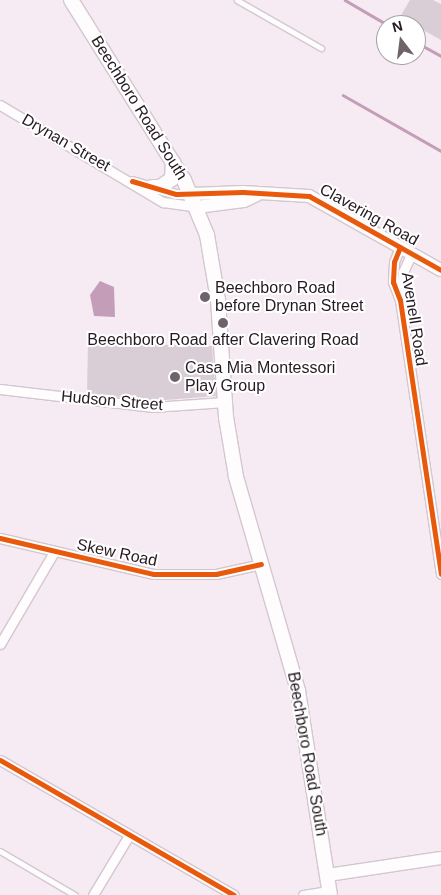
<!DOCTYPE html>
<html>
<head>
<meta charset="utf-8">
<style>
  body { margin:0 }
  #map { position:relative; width:441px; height:895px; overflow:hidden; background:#f6ebf3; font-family:Helvetica,sans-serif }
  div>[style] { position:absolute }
  .water>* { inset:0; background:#c49eb8 }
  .stream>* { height:2.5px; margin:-1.25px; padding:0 1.25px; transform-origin:1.25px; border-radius:1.25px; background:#c49eb8 }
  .building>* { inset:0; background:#d9ced6 }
  .roads { filter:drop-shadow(1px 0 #d3c7cf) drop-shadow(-1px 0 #d3c7cf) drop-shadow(0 1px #d3c7cf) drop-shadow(0 -1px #d3c7cf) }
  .lane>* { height:4.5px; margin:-2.25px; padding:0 2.25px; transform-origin:2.25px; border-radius:2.25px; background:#fefcfd }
  .street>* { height:9px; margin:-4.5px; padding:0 4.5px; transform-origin:4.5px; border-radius:4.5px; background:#fefcfd }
  .secondary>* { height:12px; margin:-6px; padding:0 6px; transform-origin:6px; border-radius:6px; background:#fefcfd }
  .primary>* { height:14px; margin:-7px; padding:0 7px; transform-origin:7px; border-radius:7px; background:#fefcfd }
  .cycleway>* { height:5px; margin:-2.5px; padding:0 2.5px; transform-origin:2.5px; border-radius:2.5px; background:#e8590c }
  .dots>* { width:14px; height:14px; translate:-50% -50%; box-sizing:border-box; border:2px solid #fff; border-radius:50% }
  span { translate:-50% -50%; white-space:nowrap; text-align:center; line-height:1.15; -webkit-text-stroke:4px #fff; paint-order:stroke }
  .street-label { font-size:16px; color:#251a21 }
  .poi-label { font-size:16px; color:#251a21 }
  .left { translate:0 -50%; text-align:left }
  .north { position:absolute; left:376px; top:15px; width:50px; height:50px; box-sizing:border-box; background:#fff; border:1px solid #a8a3a6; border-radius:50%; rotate:345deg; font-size:14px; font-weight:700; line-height:20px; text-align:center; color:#251a21 }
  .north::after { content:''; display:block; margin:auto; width:18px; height:22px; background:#6e636a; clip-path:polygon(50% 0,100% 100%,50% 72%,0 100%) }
</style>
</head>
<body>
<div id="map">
  <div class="water">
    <div style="clip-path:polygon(100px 281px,114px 287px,115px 317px,94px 316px,90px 295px)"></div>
  </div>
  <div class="stream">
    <div style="left:345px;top:0;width:50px;rotate:30.2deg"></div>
    <div style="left:416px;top:42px;width:29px;rotate:29deg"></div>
    <div style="left:343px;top:95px;width:113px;rotate:29.7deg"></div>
  </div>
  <div class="building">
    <div style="clip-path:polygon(410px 0,433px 0,441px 4px,441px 40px,400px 17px)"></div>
    <div style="clip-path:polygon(88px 343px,212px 346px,216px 396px,153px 401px,87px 393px)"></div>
  </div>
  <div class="roads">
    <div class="lane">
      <div style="left:237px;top:0;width:97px;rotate:29.7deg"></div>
      <div style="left:0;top:851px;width:87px;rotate:30.4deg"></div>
    </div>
    <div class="street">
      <div style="left:0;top:105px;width:190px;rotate:30.8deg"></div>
      <div style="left:163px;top:202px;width:34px;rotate:8deg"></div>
      <div style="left:132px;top:181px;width:46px;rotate:16.5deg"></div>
      <div style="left:176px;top:194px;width:16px"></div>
      <div style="left:400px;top:247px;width:16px;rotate:112deg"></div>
      <div style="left:394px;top:262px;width:20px;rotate:93deg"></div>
      <div style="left:393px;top:282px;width:19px;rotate:69deg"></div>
      <div style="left:400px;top:300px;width:277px;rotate:81.5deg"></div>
      <div style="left:400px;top:297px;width:25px;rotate:-83deg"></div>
      <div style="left:403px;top:272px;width:21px;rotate:-65deg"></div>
      <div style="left:0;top:389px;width:154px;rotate:6.7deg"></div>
      <div style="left:153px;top:407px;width:72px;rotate:-4deg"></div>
      <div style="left:0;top:538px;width:158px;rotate:13.2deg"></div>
      <div style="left:154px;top:574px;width:62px"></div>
      <div style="left:216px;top:574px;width:46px;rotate:-12.5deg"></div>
      <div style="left:0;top:644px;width:107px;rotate:-59.6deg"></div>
      <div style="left:0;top:760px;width:270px;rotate:30deg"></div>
      <div style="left:93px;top:895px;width:68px;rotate:-58.9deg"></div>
      <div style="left:303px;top:895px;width:26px;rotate:-9deg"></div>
    </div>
    <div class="secondary">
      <div style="left:192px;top:194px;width:51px;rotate:-2.2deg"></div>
      <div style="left:243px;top:192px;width:66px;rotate:3.5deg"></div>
      <div style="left:309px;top:196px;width:151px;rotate:29.3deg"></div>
      <div style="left:197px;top:207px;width:47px;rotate:-7.3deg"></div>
      <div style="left:244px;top:201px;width:14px;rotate:-25deg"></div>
      <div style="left:328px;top:875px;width:114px;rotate:-8.6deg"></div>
    </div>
    <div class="primary">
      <div style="left:71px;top:0;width:213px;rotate:57.9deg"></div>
      <div style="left:184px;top:180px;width:60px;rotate:67.3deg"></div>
      <div style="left:207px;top:235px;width:66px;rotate:80.4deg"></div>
      <div style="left:218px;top:300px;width:117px;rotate:86.1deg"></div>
      <div style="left:226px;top:417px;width:61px;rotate:80.5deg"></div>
      <div style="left:236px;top:477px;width:223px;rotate:73.8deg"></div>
      <div style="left:298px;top:691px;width:206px;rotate:81.1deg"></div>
      <div style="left:152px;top:187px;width:8px"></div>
      <div style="left:160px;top:187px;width:14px;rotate:-34deg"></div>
      <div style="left:172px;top:179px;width:17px;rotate:-87deg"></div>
    </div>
  </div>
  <div class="cycleway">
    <div style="left:132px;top:181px;width:46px;rotate:16.5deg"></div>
    <div style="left:176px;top:194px;width:67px;rotate:-1.7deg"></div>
    <div style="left:243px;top:192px;width:66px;rotate:3.5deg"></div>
    <div style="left:309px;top:196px;width:151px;rotate:29.3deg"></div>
    <div style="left:400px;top:247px;width:16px;rotate:112deg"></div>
    <div style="left:394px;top:262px;width:20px;rotate:93deg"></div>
    <div style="left:393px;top:282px;width:19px;rotate:69deg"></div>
    <div style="left:400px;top:300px;width:277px;rotate:81.5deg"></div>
    <div style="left:0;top:538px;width:158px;rotate:13.2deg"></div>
    <div style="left:154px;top:574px;width:62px"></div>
    <div style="left:216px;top:574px;width:46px;rotate:-12.5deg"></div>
    <div style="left:0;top:760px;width:270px;rotate:30deg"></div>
  </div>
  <div class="dots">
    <div style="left:205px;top:297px;background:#6e636a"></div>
    <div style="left:223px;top:323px;background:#6e636a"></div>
    <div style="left:175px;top:377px;background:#6e636a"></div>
  </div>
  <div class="street-label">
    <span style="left:139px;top:108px;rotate:58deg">Beechboro Road South</span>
    <span style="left:66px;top:143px;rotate:30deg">Drynan Street</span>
    <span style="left:369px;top:215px;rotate:29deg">Clavering Road</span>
    <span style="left:414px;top:319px;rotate:81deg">Avenell Road</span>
    <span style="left:112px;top:401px;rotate:5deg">Hudson Street</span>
    <span style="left:117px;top:553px;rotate:12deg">Skew Road</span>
    <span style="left:307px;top:754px;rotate:80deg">Beechboro Road South</span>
  </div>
  <div class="poi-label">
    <span class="left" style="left:215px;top:297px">Beechboro Road<br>before Drynan Street</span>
    <span style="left:223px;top:340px">Beechboro Road after Clavering Road</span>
    <span class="left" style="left:185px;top:377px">Casa Mia Montessori<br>Play Group</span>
  </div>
  <div class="north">N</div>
</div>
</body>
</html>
